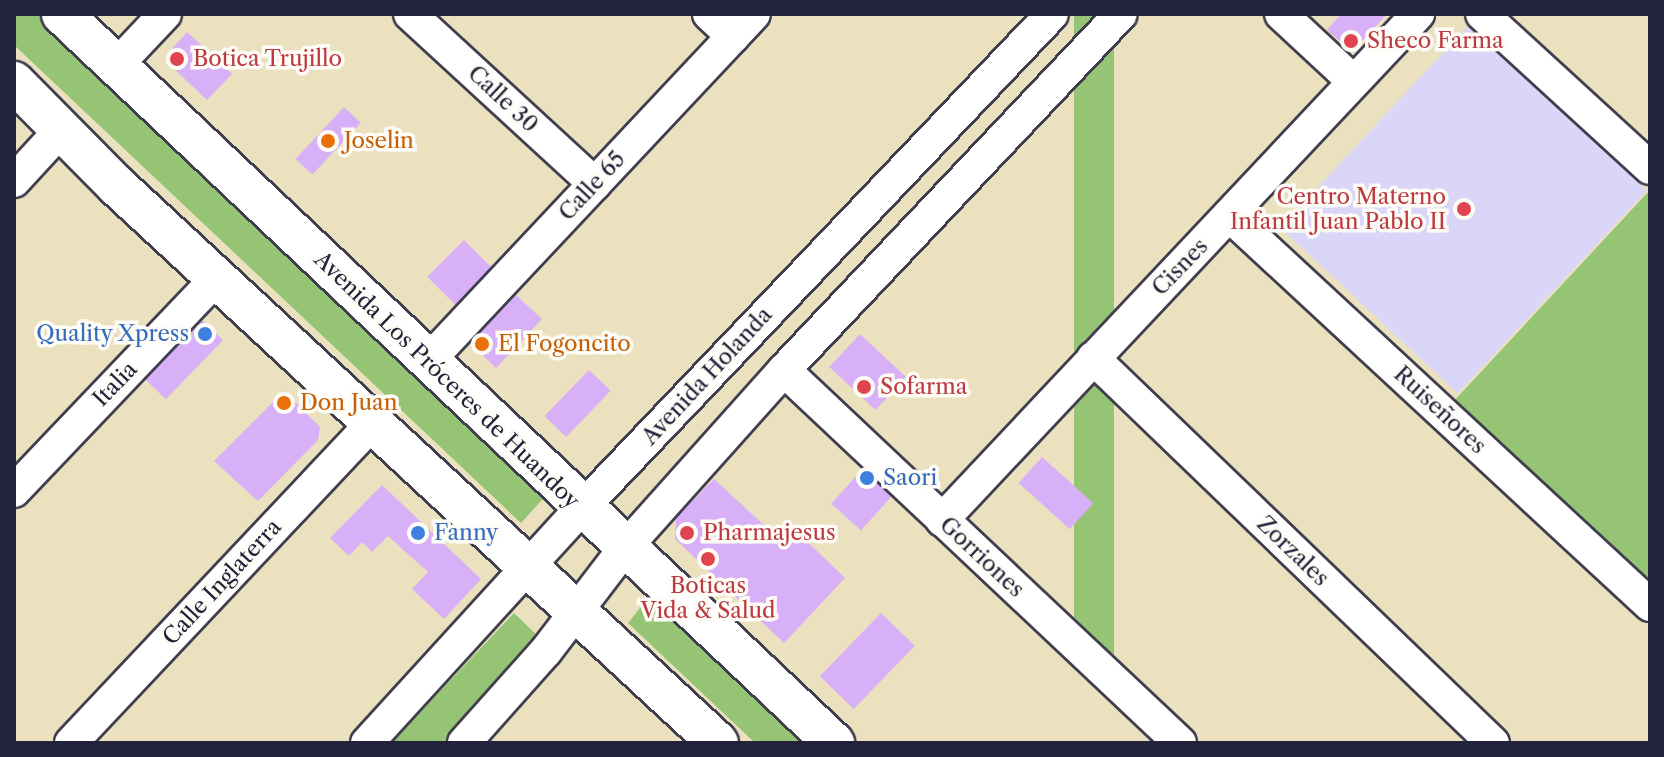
<!DOCTYPE html>
<html>
<head>
<meta charset="utf-8">
<style>
  body { margin:0 }
  #map { position:relative; width:1664px; height:757px; overflow:hidden; background:#ece1bf; font-family:"Libre Caslon Text",serif }
  div>[style] { position:absolute }
  .built>* { inset:0; background:#d9d6f7; transform-origin:0 0 }
  .green>* { inset:0; background:#94c474; transform-origin:0 0 }
  .building>* { inset:0; background:#d7b0f7; transform-origin:0 0 }
  .roads { filter:drop-shadow(2px 0 #403f4f) drop-shadow(-2px 0 #403f4f) drop-shadow(0 2px #403f4f) drop-shadow(0 -2px #403f4f) }
  .minor>* { height:32px; margin:-16px; padding:0 16px; transform-origin:16px; border-radius:16px; background:#fff }
  .major>* { height:40px; margin:-20px; padding:0 20px; transform-origin:20px; border-radius:20px; background:#fff }
  .dots>* { width:22px; height:22px; translate:-50% -50%; box-sizing:border-box; border:4px solid #fdfcf7; border-radius:50% }
  span { translate:-50% -50%; white-space:nowrap; text-align:center; line-height:1.15; -webkit-text-stroke:7px #fdfcf7; paint-order:stroke }
  .health-label { font-size:22px; color:#be3a42 }
  .left { translate:0 -50%; text-align:left }
  .right { translate:-100% -50%; text-align:right }
  .street-label { font-size:22px; color:#22223b }
  .food-label { font-size:22px; color:#c56008 }
  .shop-label { font-size:22px; color:#366cbe }
  .frame { position:absolute; inset:0; border:16px solid #22223b; pointer-events:none }
</style>
</head>
<body>
<div id="map">
  <div class="built">
    <div style="left:1469px;top:25px;width:243px;height:277px;rotate:43deg"></div>
  </div>
  <div class="green">
    <div style="clip-path:polygon(14px 14px,42px 14px,550px 491px,521px 523px,14px 45px)"></div>
    <div style="left:1074px;top:14px;width:40px;height:645px"></div>
    <div style="clip-path:polygon(1650px 190px,1650px 584px,1453px 402px)"></div>
    <div style="clip-path:polygon(654px 590px,818px 743px,755px 743px,628px 623px)"></div>
    <div style="clip-path:polygon(514px 613px,545px 643px,451px 743px,391px 743px)"></div>
  </div>
  <div class="building">
    <div style="clip-path:polygon(1341px 14px,1387px 14px,1352px 52px,1327px 30px)"></div>
    <div style="clip-path:polygon(187px 32px,232px 74px,207px 100px,171px 66px,171px 50px)"></div>
    <div style="left:344px;top:107px;width:23px;height:71px;rotate:43deg"></div>
    <div style="left:464px;top:240px;width:40px;height:52px;rotate:45deg"></div>
    <div style="clip-path:polygon(516px 295px,542px 319px,496px 368px,478px 351px,478px 335px)"></div>
    <div style="left:202px;top:320px;width:29px;height:82px;rotate:44deg"></div>
    <div style="left:860px;top:334px;width:63px;height:45px;rotate:43deg"></div>
    <div style="left:589px;top:370px;width:30px;height:64px;rotate:44deg"></div>
    <div style="clip-path:polygon(284px 391px,320px 427px,318px 440px,258px 501px,214px 461px)"></div>
    <div style="left:1042px;top:457px;width:69px;height:35px;rotate:42deg"></div>
    <div style="left:866px;top:465px;width:40px;height:52px;rotate:42deg"></div>
    <div style="clip-path:polygon(714px 479px,779px 539px,791px 526px,845px 578px,784px 643px,675px 539px,676px 518px)"></div>
    <div style="clip-path:polygon(382px 485px,481px 579px,444px 619px,412px 589px,428px 572px,388px 536px,372px 552px,362px 542px,349px 556px,330px 538px)"></div>
    <div style="left:881px;top:613px;width:47px;height:88px;rotate:44deg"></div>
  </div>
  <div class="roads">
    <div class="minor">
      <div style="left:410px;top:14px;width:251px;rotate:42.6deg"></div>
      <div style="left:709px;top:14px;width:33px;rotate:43deg"></div>
      <div style="left:1281px;top:14px;width:98px;rotate:42.9deg"></div>
      <div style="left:1482px;top:14px;width:228px;rotate:42.5deg"></div>
      <div style="left:115px;top:67px;width:73px;rotate:-46.7deg"></div>
      <div style="left:14px;top:181px;width:68px;rotate:-47.4deg"></div>
      <div style="left:1229px;top:215px;width:574px;rotate:42.81deg"></div>
      <div style="left:1093px;top:358px;width:555px;rotate:43.91deg"></div>
      <div style="left:430px;top:359px;width:473px;rotate:-46.8deg"></div>
      <div style="left:784px;top:370px;width:544px;rotate:43.29deg"></div>
      <div style="left:14px;top:491px;width:294px;rotate:-46.4deg"></div>
      <div style="left:942px;top:520px;width:695px;rotate:-46.75deg"></div>
      <div style="left:71px;top:743px;width:441px;rotate:-46.7deg"></div>
      <div style="left:367px;top:743px;width:317px;rotate:-47.6deg"></div>
      <div style="left:581px;top:509px;width:683px;rotate:-46.42deg"></div>
      <div style="left:464px;top:743px;width:123px;rotate:-48.3deg"></div>
      <div style="left:546px;top:651px;width:128px;rotate:-52.6deg"></div>
      <div style="left:624px;top:549px;width:240px;rotate:-48.2deg"></div>
      <div style="left:784px;top:370px;width:490px;rotate:-46.6deg"></div>
    </div>
    <div class="major">
      <div style="left:62px;top:14px;width:1062px;rotate:43.36deg"></div>
      <div style="left:14px;top:82px;width:146px;rotate:45.3deg"></div>
      <div style="left:117px;top:186px;width:819px;rotate:42.82deg"></div>
    </div>
  </div>
  <div class="dots">
    <div style="left:1351px;top:41px;background:#e0444e"></div>
    <div style="left:177px;top:59px;background:#e0444e"></div>
    <div style="left:328px;top:141px;background:#e8710a"></div>
    <div style="left:1464px;top:209px;background:#e0444e"></div>
    <div style="left:205px;top:334px;background:#3f7fe0"></div>
    <div style="left:482px;top:344px;background:#e8710a"></div>
    <div style="left:864px;top:387px;background:#e0444e"></div>
    <div style="left:284px;top:403px;background:#e8710a"></div>
    <div style="left:867px;top:478px;background:#3f7fe0"></div>
    <div style="left:418px;top:533px;background:#3f7fe0"></div>
    <div style="left:687px;top:533px;background:#e0444e"></div>
    <div style="left:708px;top:559px;background:#e0444e"></div>
  </div>
  <div class="health-label">
    <span class="left" style="left:1367px;top:41px">Sheco Farma</span>
    <span class="left" style="left:193px;top:59px">Botica Trujillo</span>
    <span class="right" style="left:1446px;top:209px">Centro Materno<br>Infantil Juan Pablo II</span>
    <span class="left" style="left:880px;top:387px">Sofarma</span>
    <span class="left" style="left:703px;top:533px">Pharmajesus</span>
    <span style="left:708px;top:598px">Boticas<br>Vida &amp; Salud</span>
  </div>
  <div class="street-label">
    <span style="left:503px;top:99px;rotate:43deg">Calle 30</span>
    <span style="left:592px;top:186px;rotate:-47deg">Calle 65</span>
    <span style="left:1180px;top:267px;rotate:-46deg">Cisnes</span>
    <span style="left:707px;top:376px;rotate:-47deg">Avenida Holanda</span>
    <span style="left:447px;top:380px;rotate:44deg">Avenida Los Próceres de Huandoy</span>
    <span style="left:115px;top:384px;rotate:-46deg">Italia</span>
    <span style="left:1440px;top:410px;rotate:43deg">Ruiseñores</span>
    <span style="left:1293px;top:551px;rotate:44deg">Zorzales</span>
    <span style="left:982px;top:557px;rotate:43deg">Gorriones</span>
    <span style="left:222px;top:582px;rotate:-47deg">Calle Inglaterra</span>
  </div>
  <div class="food-label">
    <span class="left" style="left:344px;top:141px">Joselin</span>
    <span class="left" style="left:498px;top:344px">El Fogoncito</span>
    <span class="left" style="left:300px;top:403px">Don Juan</span>
  </div>
  <div class="shop-label">
    <span class="right" style="left:189px;top:334px">Quality Xpress</span>
    <span class="left" style="left:883px;top:478px">Saori</span>
    <span class="left" style="left:434px;top:533px">Fanny</span>
  </div>
  <div class="frame"></div>
</div>
</body>
</html>
